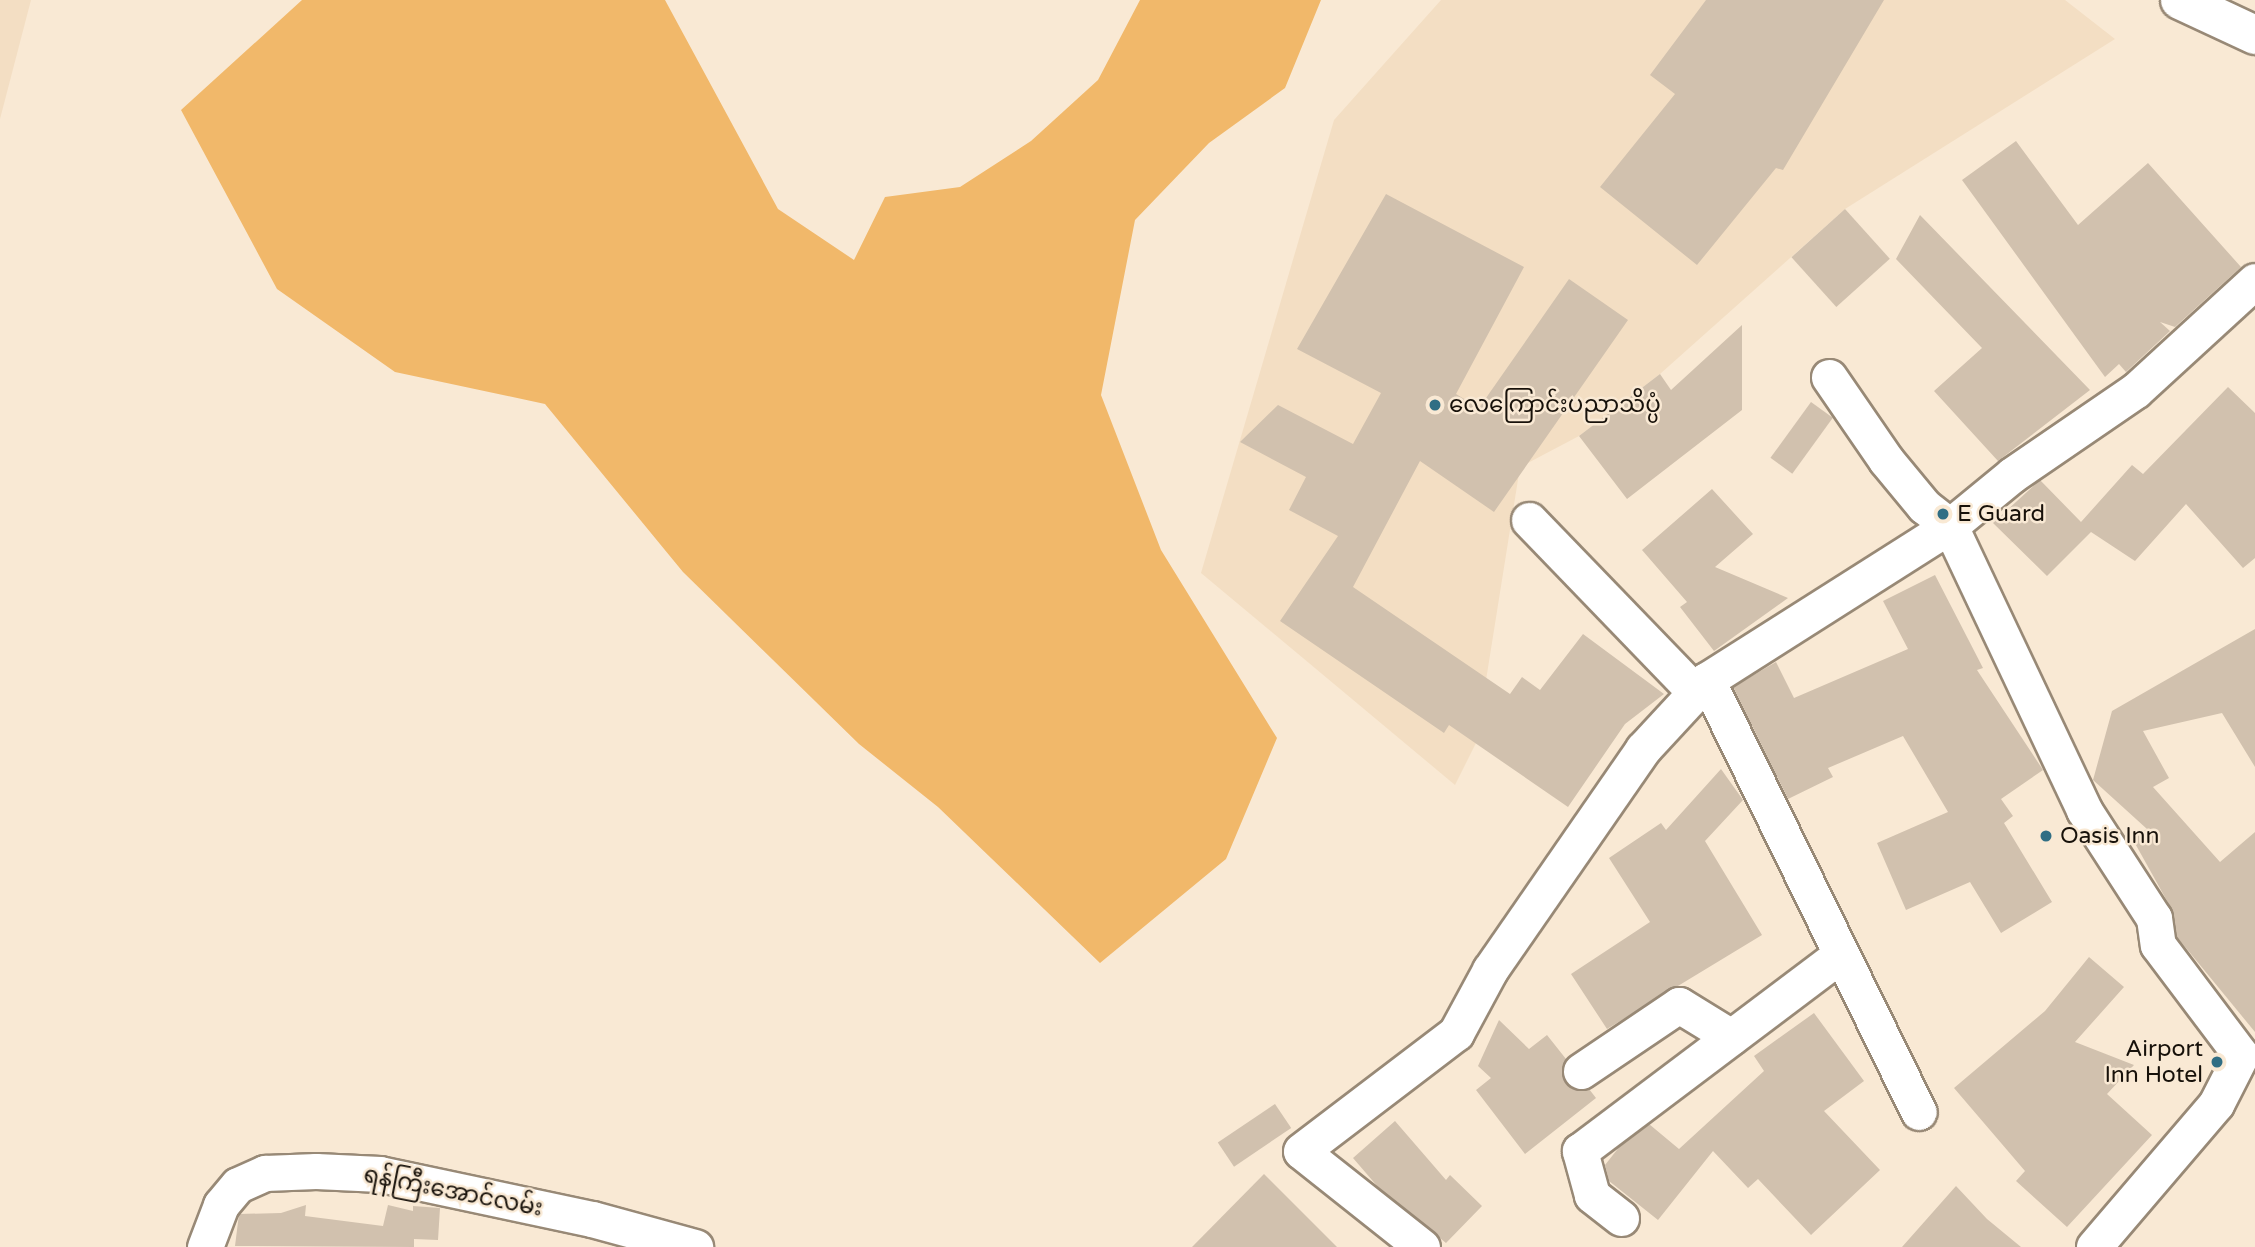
<!DOCTYPE html>
<html>
<head>
<meta charset="utf-8">
<style>
  body { margin:0 }
  #map { position:relative; width:2255px; height:1247px; overflow:hidden; background:#f9e9d4; font-family:"Varela Round","Noto Sans Myanmar",sans-serif }
  div>[style] { position:absolute }
  .built>* { inset:0; background:#f3dec3 }
  .water>* { inset:0; background:#f1b86a }
  .building>* { inset:0; background:#d1c1ae; transform-origin:0 0 }
  .roads { filter:drop-shadow(2px 0 #988976) drop-shadow(-2px 0 #988976) drop-shadow(0 2px #988976) drop-shadow(0 -2px #988976) }
  .minor>* { height:35px; margin:-17.5px; padding:0 17.5px; transform-origin:17.5px; border-radius:17.5px; background:#fff }
  .primary>* { height:38px; margin:-19px; padding:0 19px; transform-origin:19px; border-radius:19px; background:#fff }
  .dots>* { width:19px; height:19px; translate:-50% -50%; box-sizing:border-box; border:4px solid #f9e9d4; border-radius:50% }
  span { translate:-50% -50%; white-space:nowrap; text-align:center; line-height:1.15; -webkit-text-stroke:5px #f9e9d4; paint-order:stroke }
  .poi-label { font-size:23px; color:#17110a }
  .left { translate:0 -50%; text-align:left }
  .right { translate:-100% -50%; text-align:right }
  .street-label { font-size:23px; color:#17110a }
</style>
</head>
<body>
<div id="map">
  <div class="built">
    <div style="clip-path:polygon(0 0,31px 0,0 119px)"></div>
    <div style="clip-path:polygon(1441px 0,2065px 0,2115px 39px,1845px 209px,1660px 374px,1579px 436px,1520px 467px,1476px 743px,1455px 785px,1201px 573px,1334px 120px)"></div>
  </div>
  <div class="water">
    <div style="clip-path:polygon(302px 0,665px 0,778px 209px,854px 260px,885px 197px,960px 187px,1031px 141px,1098px 80px,1140px 0,1321px 0,1285px 88px,1209px 143px,1135px 220px,1101px 395px,1161px 550px,1277px 738px,1226px 859px,1100px 963px,938px 807px,859px 744px,683px 572px,545px 404px,395px 372px,277px 289px,181px 110px)"></div>
  </div>
  <div class="building">
    <div style="clip-path:polygon(1706px 0,1884px 0,1783px 170px,1776px 168px,1697px 265px,1600px 187px,1675px 94px,1650px 75px)"></div>
    <div style="clip-path:polygon(2016px 141px,2078px 225px,2148px 163px,2241px 267px,2175px 327px,2160px 322px,2170px 331px,2126px 372px,2119px 364px,2105px 377px,1962px 180px)"></div>
    <div style="clip-path:polygon(1386px 194px,1524px 267px,1456px 394px,1479px 408px,1569px 279px,1628px 320px,1494px 512px,1420px 461px,1353px 587px,1510px 694px,1522px 677px,1540px 690px,1583px 634px,1664px 694px,1625px 724px,1568px 807px,1449px 725px,1444px 733px,1280px 621px,1338px 536px,1289px 510px,1306px 477px,1240px 442px,1278px 405px,1353px 444px,1381px 393px,1297px 349px)"></div>
    <div style="left:1845px;top:209px;width:67px;height:72px;rotate:48deg"></div>
    <div style="clip-path:polygon(1920px 215px,2090px 390px,1998px 461px,1934px 391px,1982px 348px,1896px 259px)"></div>
    <div style="clip-path:polygon(1742px 325px,1742px 410px,1627px 499px,1579px 436px,1660px 374px,1671px 390px)"></div>
    <div style="clip-path:polygon(2228px 387px,2255px 413px,2255px 558px,2243px 568px,2186px 504px,2135px 561px,2091px 532px,2047px 576px,1993px 523px,2040px 480px,2081px 522px,2132px 465px,2143px 474px)"></div>
    <div style="left:1811px;top:402px;width:27px;height:69px;rotate:36deg"></div>
    <div style="clip-path:polygon(1712px 489px,1753px 534px,1715px 567px,1788px 598px,1714px 651px,1680px 607px,1687px 602px,1642px 550px)"></div>
    <div style="clip-path:polygon(1935px 575px,1983px 668px,1977px 670px,2043px 770px,2001px 799px,2013px 816px,2004px 823px,2052px 902px,2001px 933px,1970px 882px,1906px 910px,1877px 843px,1948px 812px,1903px 736px,1828px 768px,1833px 777px,1788px 799px,1733px 687px,1776px 662px,1794px 698px,1908px 649px,1883px 601px)"></div>
    <div style="clip-path:polygon(2255px 629px,2255px 767px,2222px 713px,2143px 731px,2169px 778px,2153px 787px,2220px 862px,2255px 832px,2255px 1032px,2177px 937px,2171px 908px,2132px 838px,2147px 829px,2093px 780px,2112px 711px)"></div>
    <div style="clip-path:polygon(1721px 769px,1743px 800px,1705px 841px,1762px 935px,1607px 1029px,1571px 974px,1650px 922px,1609px 858px,1661px 823px,1666px 830px)"></div>
    <div style="clip-path:polygon(2089px 957px,2124px 987px,2075px 1042px,2134px 1065px,2107px 1094px,2152px 1135px,2067px 1227px,2016px 1181px,2025px 1171px,1954px 1088px,2045px 1011px)"></div>
    <div style="clip-path:polygon(1814px 1013px,1864px 1081px,1824px 1111px,1880px 1170px,1811px 1235px,1758px 1179px,1748px 1188px,1713px 1151px,1658px 1220px,1609px 1181px,1605px 1165px,1620px 1146px,1649px 1124px,1679px 1149px,1764px 1071px,1754px 1056px)"></div>
    <div style="clip-path:polygon(1499px 1020px,1529px 1049px,1547px 1035px,1566px 1059px,1565px 1083px,1573px 1089px,1589px 1089px,1596px 1098px,1525px 1154px,1476px 1090px,1491px 1078px,1478px 1066px)"></div>
    <div style="left:1275px;top:1104px;width:29px;height:69px;rotate:56deg"></div>
    <div style="clip-path:polygon(1395px 1121px,1446px 1180px,1450px 1175px,1482px 1206px,1446px 1243px,1378px 1187px,1353px 1158px)"></div>
    <div style="clip-path:polygon(1264px 1174px,1337px 1247px,1192px 1247px)"></div>
    <div style="clip-path:polygon(1956px 1186px,1987px 1219px,2021px 1247px,1902px 1247px)"></div>
    <div style="clip-path:polygon(306px 1205px,305px 1216px,383px 1226px,388px 1205px,413px 1211px,413px 1206px,440px 1208px,438px 1240px,414px 1239px,414px 1247px,235px 1246px,239px 1214px,281px 1213px)"></div>
  </div>
  <div class="roads">
    <div class="minor">
      <div style="left:1829px;top:377px;width:101px;rotate:55.5deg"></div>
      <div style="left:1886px;top:460px;width:60px;rotate:50.4deg"></div>
      <div style="left:1924px;top:506px;width:33px;rotate:38deg"></div>
      <div style="left:1950px;top:526px;width:314px;rotate:64.7deg"></div>
      <div style="left:2084px;top:810px;width:129px;rotate:57.1deg"></div>
      <div style="left:2154px;top:918px;width:27px;rotate:82deg"></div>
      <div style="left:2158px;top:945px;width:138px;rotate:53deg"></div>
      <div style="left:2241px;top:1055px;width:55px;rotate:117deg"></div>
      <div style="left:2216px;top:1104px;width:188px;rotate:130.5deg"></div>
      <div style="left:1529px;top:520px;width:240px;rotate:46deg"></div>
      <div style="left:1707px;top:680px;width:481px;rotate:63.9deg"></div>
      <div style="left:1581px;top:1071px;width:118px;rotate:-34deg"></div>
      <div style="left:1679px;top:1005px;width:61px;rotate:31.6deg"></div>
      <div style="left:1621px;top:1218px;width:37px;rotate:-142deg"></div>
      <div style="left:1592px;top:1195px;width:46px;rotate:-105.3deg"></div>
      <div style="left:1580px;top:1151px;width:324px;rotate:-37deg"></div>
      <div style="left:205px;top:1247px;width:45px;rotate:-69.1deg"></div>
      <div style="left:221px;top:1205px;width:26px;rotate:-50deg"></div>
      <div style="left:238px;top:1185px;width:30px;rotate:-24deg"></div>
      <div style="left:265px;top:1173px;width:51px;rotate:-2.2deg"></div>
      <div style="left:316px;top:1171px;width:64px;rotate:2.7deg"></div>
      <div style="left:380px;top:1174px;width:217px;rotate:12deg"></div>
      <div style="left:592px;top:1219px;width:107px;rotate:15.2deg"></div>
      <div style="left:1422px;top:1247px;width:154px;rotate:-141.6deg"></div>
      <div style="left:1301px;top:1151px;width:195px;rotate:-37.3deg"></div>
      <div style="left:1456px;top:1033px;width:72px;rotate:-61.6deg"></div>
      <div style="left:1490px;top:970px;width:269px;rotate:-55.3deg"></div>
      <div style="left:1643px;top:749px;width:94px;rotate:-47.2deg"></div>
      <div style="left:1707px;top:680px;width:288px;rotate:-32.4deg"></div>
      <div style="left:1950px;top:526px;width:80px;rotate:-39.4deg"></div>
      <div style="left:2012px;top:475px;width:150px;rotate:-34.4deg"></div>
      <div style="left:2136px;top:390px;width:161px;rotate:-42.5deg"></div>
    </div>
    <div class="primary">
      <div style="left:2180px;top:0;width:83px;rotate:25deg"></div>
    </div>
  </div>
  <div class="dots">
    <div style="left:1435px;top:405px;background:#306e84"></div>
    <div style="left:1943px;top:514px;background:#306e84"></div>
    <div style="left:2046px;top:836px;background:#306e84"></div>
    <div style="left:2217px;top:1062px;background:#306e84"></div>
  </div>
  <div class="poi-label">
    <span class="left" style="left:1449px;top:405px">လေကြောင်းပညာသိပ္ပံ</span>
    <span class="left" style="left:1957px;top:514px">E Guard</span>
    <span class="left" style="left:2060px;top:836px">Oasis Inn</span>
    <span class="right" style="left:2203px;top:1062px">Airport<br>Inn Hotel</span>
  </div>
  <div class="street-label">
    <span style="left:453px;top:1192px;rotate:11deg">ရန်ကြီးအောင်လမ်း</span>
  </div>
</div>
</body>
</html>
